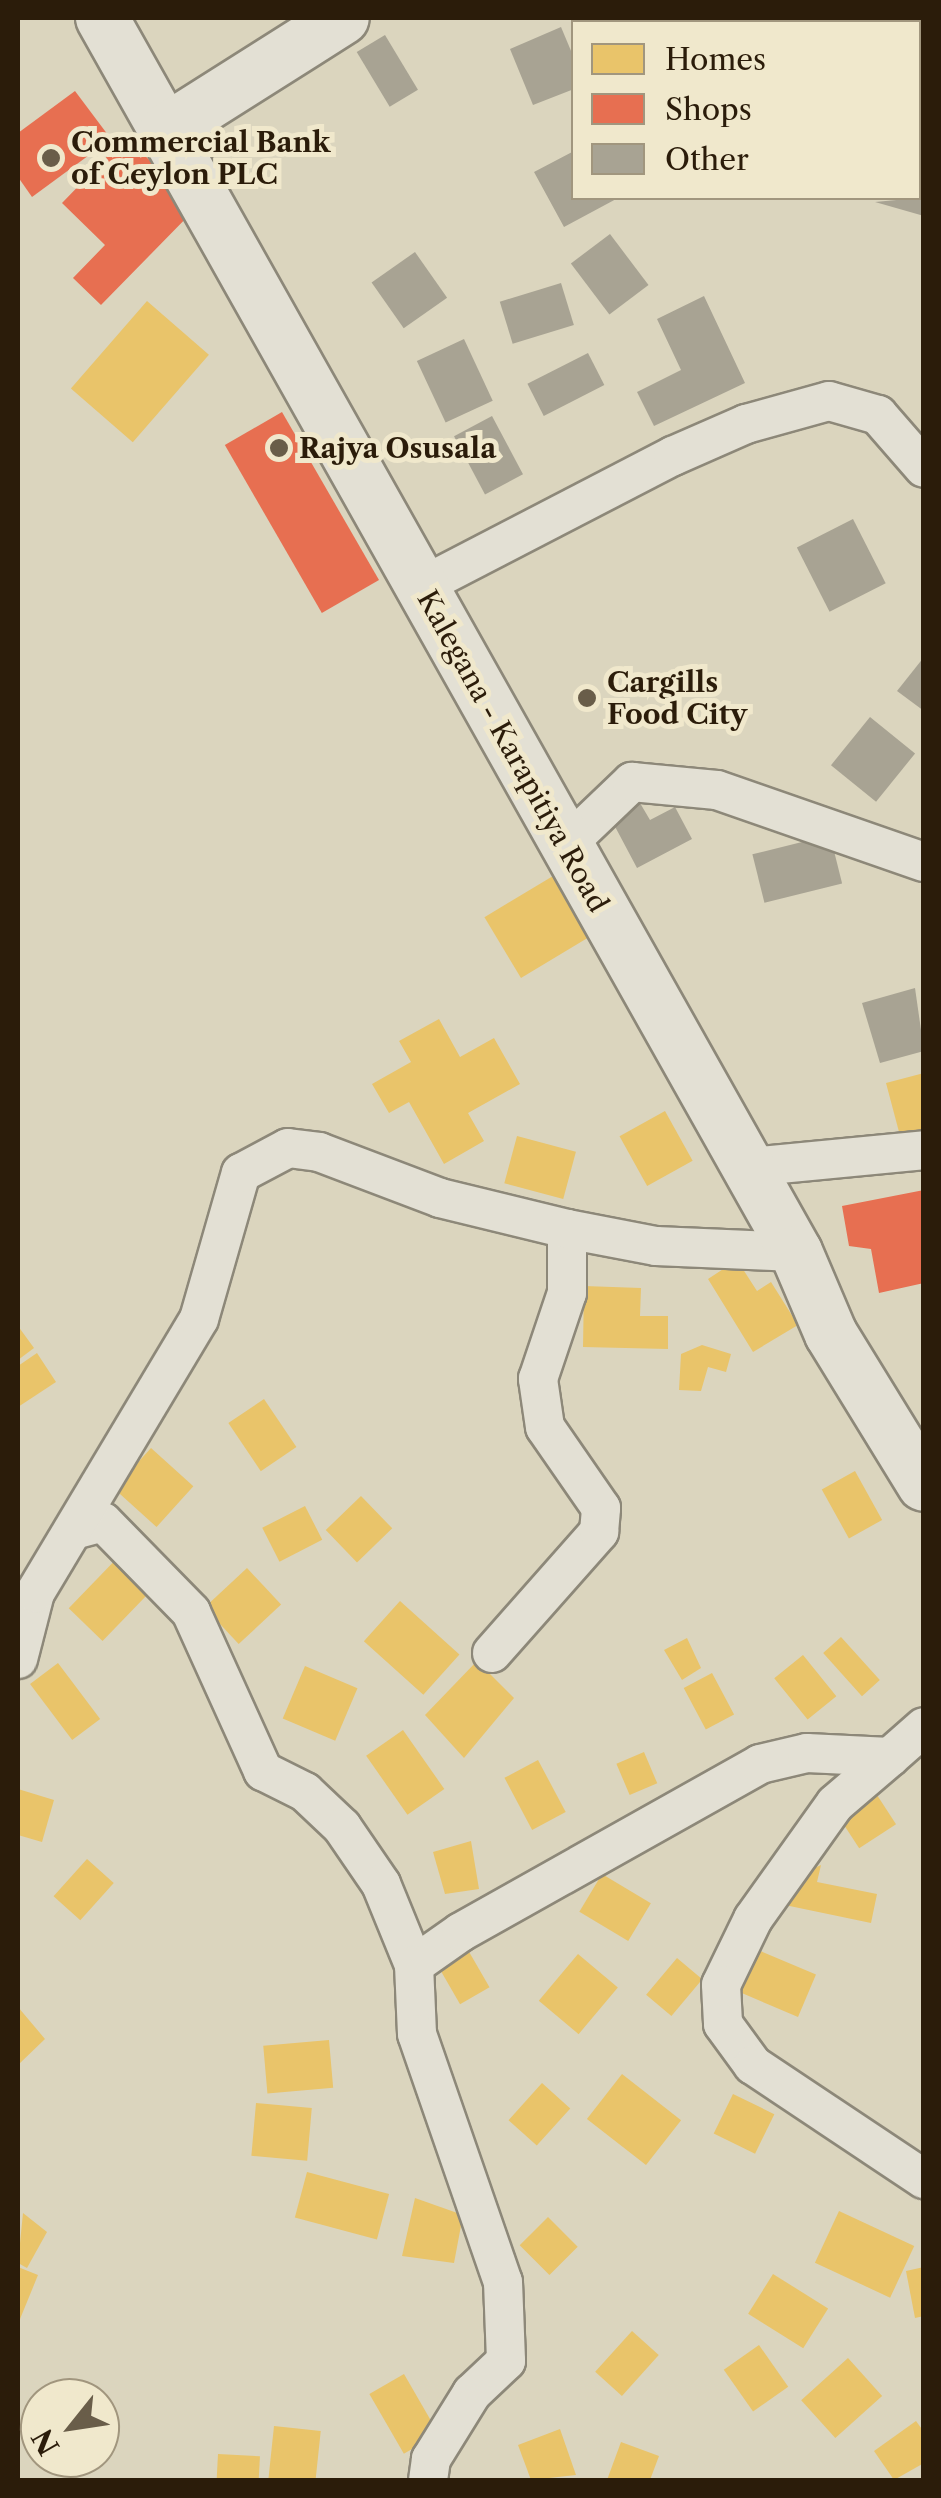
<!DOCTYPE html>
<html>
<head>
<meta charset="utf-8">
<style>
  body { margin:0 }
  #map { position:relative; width:941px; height:2498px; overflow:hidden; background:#dbd5be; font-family:"Libre Caslon Text",serif }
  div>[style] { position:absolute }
  .homes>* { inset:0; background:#e9c46a; transform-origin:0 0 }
  .shops>* { inset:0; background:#e76f51; transform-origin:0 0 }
  .building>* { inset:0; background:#a8a393; transform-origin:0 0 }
  .roads { filter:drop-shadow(2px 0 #8d8879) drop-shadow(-2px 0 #8d8879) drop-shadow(0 2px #8d8879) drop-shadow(0 -2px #8d8879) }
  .street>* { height:38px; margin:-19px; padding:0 19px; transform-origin:19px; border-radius:19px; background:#e3e0d4 }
  .secondary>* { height:52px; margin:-26px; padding:0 26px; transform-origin:26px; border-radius:26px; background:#e3e0d4 }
  .dots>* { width:28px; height:28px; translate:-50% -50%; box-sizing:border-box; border:5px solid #f0e8cc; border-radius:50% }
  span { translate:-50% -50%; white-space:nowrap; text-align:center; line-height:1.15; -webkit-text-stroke:10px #f0e8cc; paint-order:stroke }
  .poi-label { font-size:28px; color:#2b1c0a; font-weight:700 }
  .left { translate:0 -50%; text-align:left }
  .street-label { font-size:28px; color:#2b1c0a }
  .frame { position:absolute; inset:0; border:20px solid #2b1c0a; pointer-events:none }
  .legend { position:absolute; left:571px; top:20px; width:350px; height:180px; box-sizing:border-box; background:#f0e8cc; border:2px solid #a1967e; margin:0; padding:12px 18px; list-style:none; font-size:30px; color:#2b1c0a }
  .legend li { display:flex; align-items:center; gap:20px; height:50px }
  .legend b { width:50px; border:2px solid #a1967e }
  .north { position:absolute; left:20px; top:2378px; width:100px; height:100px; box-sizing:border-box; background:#f0e8cc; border:2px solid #a1967e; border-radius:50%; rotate:240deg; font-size:28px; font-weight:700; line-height:40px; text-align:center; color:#2b1c0a }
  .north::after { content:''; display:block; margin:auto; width:35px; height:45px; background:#695d49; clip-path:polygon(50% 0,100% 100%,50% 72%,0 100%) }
</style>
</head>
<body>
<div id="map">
  <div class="homes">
    <div style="left:147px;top:301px;width:82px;height:116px;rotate:41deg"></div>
    <div style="left:553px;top:876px;width:71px;height:80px;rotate:59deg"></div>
    <div style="clip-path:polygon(439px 1019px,460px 1057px,494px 1038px,520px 1084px,468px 1113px,484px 1141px,444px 1164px,409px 1102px,389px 1113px,372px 1084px,411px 1062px,399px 1041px)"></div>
    <div style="clip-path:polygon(924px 1073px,924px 1142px,903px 1147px,886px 1083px)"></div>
    <div style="left:665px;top:1111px;width:57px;height:52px;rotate:61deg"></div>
    <div style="left:517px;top:1136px;width:61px;height:49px;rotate:15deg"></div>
    <div style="clip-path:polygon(737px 1260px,757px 1291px,771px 1282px,798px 1325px,753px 1352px,708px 1279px)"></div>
    <div style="clip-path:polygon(584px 1286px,641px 1288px,640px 1316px,668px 1316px,668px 1349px,583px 1347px)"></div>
    <div style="clip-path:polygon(18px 1326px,34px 1348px,18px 1360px)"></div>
    <div style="clip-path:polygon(702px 1345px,731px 1354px,726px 1372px,708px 1367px,701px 1391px,679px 1390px,681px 1354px)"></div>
    <div style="clip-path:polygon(37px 1353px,56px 1382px,18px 1407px,18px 1366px)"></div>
    <div style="left:264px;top:1399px;width:58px;height:43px;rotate:56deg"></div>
    <div style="left:151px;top:1448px;width:57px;height:55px;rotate:42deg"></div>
    <div style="left:855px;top:1471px;width:56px;height:38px;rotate:61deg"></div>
    <div style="left:361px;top:1496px;width:45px;height:49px;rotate:46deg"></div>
    <div style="left:305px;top:1506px;width:38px;height:48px;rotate:63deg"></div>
    <div style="left:125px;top:1550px;width:47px;height:81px;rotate:44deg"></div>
    <div style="left:247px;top:1568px;width:50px;height:58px;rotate:47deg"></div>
    <div style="left:400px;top:1601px;width:80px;height:54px;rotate:42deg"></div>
    <div style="left:841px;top:1637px;width:58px;height:24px;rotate:48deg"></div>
    <div style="clip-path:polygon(687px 1638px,701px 1668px,682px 1680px,664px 1650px)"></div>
    <div style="left:803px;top:1655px;width:53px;height:37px;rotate:51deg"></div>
    <div style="clip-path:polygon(477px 1661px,514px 1698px,464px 1758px,425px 1715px)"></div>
    <div style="left:58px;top:1663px;width:70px;height:35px;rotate:53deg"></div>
    <div style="left:305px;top:1666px;width:57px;height:57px;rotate:23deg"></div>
    <div style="left:712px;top:1673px;width:47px;height:32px;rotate:62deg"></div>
    <div style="left:403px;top:1730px;width:72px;height:45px;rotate:55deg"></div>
    <div style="left:644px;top:1752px;width:34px;height:30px;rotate:67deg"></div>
    <div style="left:538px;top:1760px;width:59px;height:38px;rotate:62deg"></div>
    <div style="clip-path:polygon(18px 1789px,54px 1800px,42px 1842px,18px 1835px)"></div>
    <div style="left:877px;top:1795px;width:35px;height:44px;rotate:57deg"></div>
    <div style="clip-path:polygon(471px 1841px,479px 1889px,445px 1894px,433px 1852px)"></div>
    <div style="left:87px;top:1859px;width:36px;height:50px;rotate:42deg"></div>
    <div style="clip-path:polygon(821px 1865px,817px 1882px,877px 1894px,871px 1923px,780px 1904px,799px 1875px)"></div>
    <div style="left:602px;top:1874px;width:57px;height:44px;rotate:31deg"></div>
    <div style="left:468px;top:1950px;width:43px;height:34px;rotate:60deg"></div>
    <div style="left:758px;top:1950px;width:63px;height:46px;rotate:23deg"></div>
    <div style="left:578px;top:1954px;width:52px;height:61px;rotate:40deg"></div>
    <div style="left:677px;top:1958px;width:33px;height:48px;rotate:40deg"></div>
    <div style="clip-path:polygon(18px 2007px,45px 2039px,18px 2065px)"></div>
    <div style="left:329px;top:2040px;width:48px;height:66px;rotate:85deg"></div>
    <div style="left:622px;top:2074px;width:75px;height:57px;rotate:38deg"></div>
    <div style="left:542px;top:2083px;width:38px;height:50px;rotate:42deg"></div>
    <div style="left:733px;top:2094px;width:46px;height:44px;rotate:26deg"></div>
    <div style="left:256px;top:2103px;width:56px;height:53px;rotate:5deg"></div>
    <div style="left:307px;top:2172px;width:85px;height:47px;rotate:15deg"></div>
    <div style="clip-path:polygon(415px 2198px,463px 2215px,454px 2263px,402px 2256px)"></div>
    <div style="left:839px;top:2211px;width:83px;height:57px;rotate:25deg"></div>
    <div style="clip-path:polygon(23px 2213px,47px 2232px,27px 2268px,18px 2263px)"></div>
    <div style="left:548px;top:2217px;width:42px;height:40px;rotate:45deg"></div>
    <div style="clip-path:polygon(18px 2267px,38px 2275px,18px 2324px)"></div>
    <div style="clip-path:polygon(924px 2267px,924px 2316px,915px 2318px,906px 2271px)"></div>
    <div style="left:773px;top:2274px;width:65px;height:47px;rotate:32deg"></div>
    <div style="left:632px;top:2331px;width:36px;height:55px;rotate:42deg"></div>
    <div style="left:759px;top:2345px;width:51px;height:43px;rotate:55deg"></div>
    <div style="left:848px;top:2358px;width:51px;height:63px;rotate:48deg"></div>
    <div style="left:404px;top:2374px;width:69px;height:40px;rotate:60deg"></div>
    <div style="clip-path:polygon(916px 2421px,924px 2432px,924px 2463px,894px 2480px,874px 2451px)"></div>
    <div style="left:274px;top:2426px;width:47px;height:54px;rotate:6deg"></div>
    <div style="clip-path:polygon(560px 2429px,576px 2475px,531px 2480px,518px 2445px)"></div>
    <div style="clip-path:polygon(621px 2442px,659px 2456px,650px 2480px,607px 2480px)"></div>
    <div style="left:218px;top:2454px;width:42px;height:26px;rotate:3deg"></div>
  </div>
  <div class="shops">
    <div style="clip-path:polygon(75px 91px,111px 139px,32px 197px,18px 177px,18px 133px)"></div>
    <div style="clip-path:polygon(126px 137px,197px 207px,101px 305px,73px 278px,105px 245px,62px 203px)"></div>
    <div style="left:282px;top:412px;width:194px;height:66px;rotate:60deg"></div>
    <div style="clip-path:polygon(924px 1190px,924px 1283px,879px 1293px,871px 1249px,849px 1246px,842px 1206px)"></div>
  </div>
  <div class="building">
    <div style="clip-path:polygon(812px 18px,858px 18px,870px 22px,810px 22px)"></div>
    <div style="clip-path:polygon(561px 27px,574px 58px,574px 89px,533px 105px,510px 49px)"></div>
    <div style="left:385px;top:35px;width:64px;height:33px;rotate:59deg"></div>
    <div style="clip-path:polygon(918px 109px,924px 111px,924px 216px,875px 202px,918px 198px)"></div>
    <div style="clip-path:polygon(574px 151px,574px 198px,618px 198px,564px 227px,534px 172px)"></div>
    <div style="left:610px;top:234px;width:64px;height:49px;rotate:53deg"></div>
    <div style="left:415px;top:252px;width:56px;height:53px;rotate:55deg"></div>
    <div style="left:561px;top:283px;width:44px;height:64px;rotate:73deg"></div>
    <div style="clip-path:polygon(704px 296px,745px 383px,654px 426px,637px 392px,681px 370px,657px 319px)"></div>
    <div style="left:464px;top:339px;width:68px;height:52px;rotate:65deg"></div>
    <div style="left:588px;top:353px;width:36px;height:68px;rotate:63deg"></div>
    <div style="left:492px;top:416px;width:66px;height:43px;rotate:62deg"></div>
    <div style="left:853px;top:519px;width:72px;height:63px;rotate:63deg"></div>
    <div style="clip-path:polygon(924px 657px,924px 711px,897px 691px)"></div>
    <div style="left:870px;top:717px;width:58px;height:62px;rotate:39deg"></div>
    <div style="clip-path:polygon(640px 803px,650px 820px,675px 807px,692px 839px,637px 868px,611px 819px)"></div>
    <div style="left:830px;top:835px;width:50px;height:80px;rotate:76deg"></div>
    <div style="clip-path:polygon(915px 988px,924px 1051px,880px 1063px,862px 1003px)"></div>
  </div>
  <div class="roads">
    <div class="street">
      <div style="left:420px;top:587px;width:285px;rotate:-27.4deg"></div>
      <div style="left:673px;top:456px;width:80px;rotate:-23.7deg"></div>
      <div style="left:746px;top:424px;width:86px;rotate:-15.5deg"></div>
      <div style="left:829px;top:401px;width:51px;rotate:15.9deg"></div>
      <div style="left:878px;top:415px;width:70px;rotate:49deg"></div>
      <div style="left:565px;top:846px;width:93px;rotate:-43.7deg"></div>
      <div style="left:632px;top:782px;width:85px;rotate:5.4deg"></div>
      <div style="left:717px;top:790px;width:219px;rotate:19.2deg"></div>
      <div style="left:749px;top:1167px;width:176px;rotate:-5.5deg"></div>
      <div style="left:74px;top:1530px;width:30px;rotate:-15deg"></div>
      <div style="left:103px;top:1522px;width:126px;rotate:45.6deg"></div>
      <div style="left:191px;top:1612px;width:175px;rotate:65.6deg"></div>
      <div style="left:263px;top:1771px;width:47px;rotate:26.6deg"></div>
      <div style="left:305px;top:1792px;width:51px;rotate:43.4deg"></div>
      <div style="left:342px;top:1827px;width:69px;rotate:55.6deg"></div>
      <div style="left:381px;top:1884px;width:87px;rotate:67.8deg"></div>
      <div style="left:414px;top:1965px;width:57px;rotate:-35.1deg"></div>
      <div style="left:461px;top:1932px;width:343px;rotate:-29.3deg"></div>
      <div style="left:760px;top:1764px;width:48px;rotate:-13.2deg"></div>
      <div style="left:807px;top:1753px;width:83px;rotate:2.8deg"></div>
      <div style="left:890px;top:1757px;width:45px;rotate:-41.4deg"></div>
      <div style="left:492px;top:1653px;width:162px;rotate:-48.5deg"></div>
      <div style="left:599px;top:1532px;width:24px;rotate:-85deg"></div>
      <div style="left:601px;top:1508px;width:98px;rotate:-124.7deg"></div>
      <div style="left:545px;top:1427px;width:49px;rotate:-98.3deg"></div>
      <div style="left:538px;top:1379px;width:91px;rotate:-71.4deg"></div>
      <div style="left:567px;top:1293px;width:64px;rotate:-90deg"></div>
      <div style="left:18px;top:1659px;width:68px;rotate:-75.6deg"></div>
      <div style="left:35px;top:1593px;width:319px;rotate:-59.1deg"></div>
      <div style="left:199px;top:1319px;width:152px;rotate:-74deg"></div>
      <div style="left:241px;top:1173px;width:53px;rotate:-28deg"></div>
      <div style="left:288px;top:1148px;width:31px;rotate:7deg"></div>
      <div style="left:319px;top:1152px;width:129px;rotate:20.8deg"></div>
      <div style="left:440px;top:1198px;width:131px;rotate:13.7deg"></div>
      <div style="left:567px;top:1229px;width:91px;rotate:10.8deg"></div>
      <div style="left:656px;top:1246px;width:140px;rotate:2.5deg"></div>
      <div style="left:890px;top:1757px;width:72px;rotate:139.5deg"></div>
      <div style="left:835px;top:1804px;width:141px;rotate:125.5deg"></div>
      <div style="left:753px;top:1919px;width:73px;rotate:115.9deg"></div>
      <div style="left:721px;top:1985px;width:39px;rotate:87deg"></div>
      <div style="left:723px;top:2024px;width:51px;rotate:53.8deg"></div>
      <div style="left:753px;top:2065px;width:206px;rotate:33.7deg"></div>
      <div style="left:414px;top:1965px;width:69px;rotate:87.5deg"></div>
      <div style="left:417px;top:2034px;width:262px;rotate:70.9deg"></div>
      <div style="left:503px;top:2282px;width:79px;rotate:87.8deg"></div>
      <div style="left:506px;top:2361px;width:47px;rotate:136.7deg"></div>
      <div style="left:472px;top:2393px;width:78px;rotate:121.8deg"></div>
      <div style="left:431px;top:2459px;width:21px;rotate:98deg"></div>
    </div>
    <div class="secondary">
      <div style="left:102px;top:18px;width:1416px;rotate:60.65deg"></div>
      <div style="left:796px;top:1252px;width:89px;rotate:66.9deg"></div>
      <div style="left:831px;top:1334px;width:177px;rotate:58.4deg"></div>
      <div style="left:166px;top:130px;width:209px;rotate:-32.3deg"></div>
    </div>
  </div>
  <div class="dots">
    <div style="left:51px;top:158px;background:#695d49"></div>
    <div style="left:279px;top:448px;background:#695d49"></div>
    <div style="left:587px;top:698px;background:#695d49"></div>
  </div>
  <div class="poi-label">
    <span class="left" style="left:71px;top:158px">Commercial Bank<br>of Ceylon PLC</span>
    <span class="left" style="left:299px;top:448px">Rajya Osusala</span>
    <span class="left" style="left:607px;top:698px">Cargills<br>Food City</span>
  </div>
  <div class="street-label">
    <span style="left:513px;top:751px;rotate:61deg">Kalegana - Karapitiya Road</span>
  </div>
  <div class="frame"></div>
  <ul class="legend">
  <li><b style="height:28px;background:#e9c46a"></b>Homes</li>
  <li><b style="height:28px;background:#e76f51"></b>Shops</li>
  <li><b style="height:28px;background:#a8a393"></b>Other</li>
  </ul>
  <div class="north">N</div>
</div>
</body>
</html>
